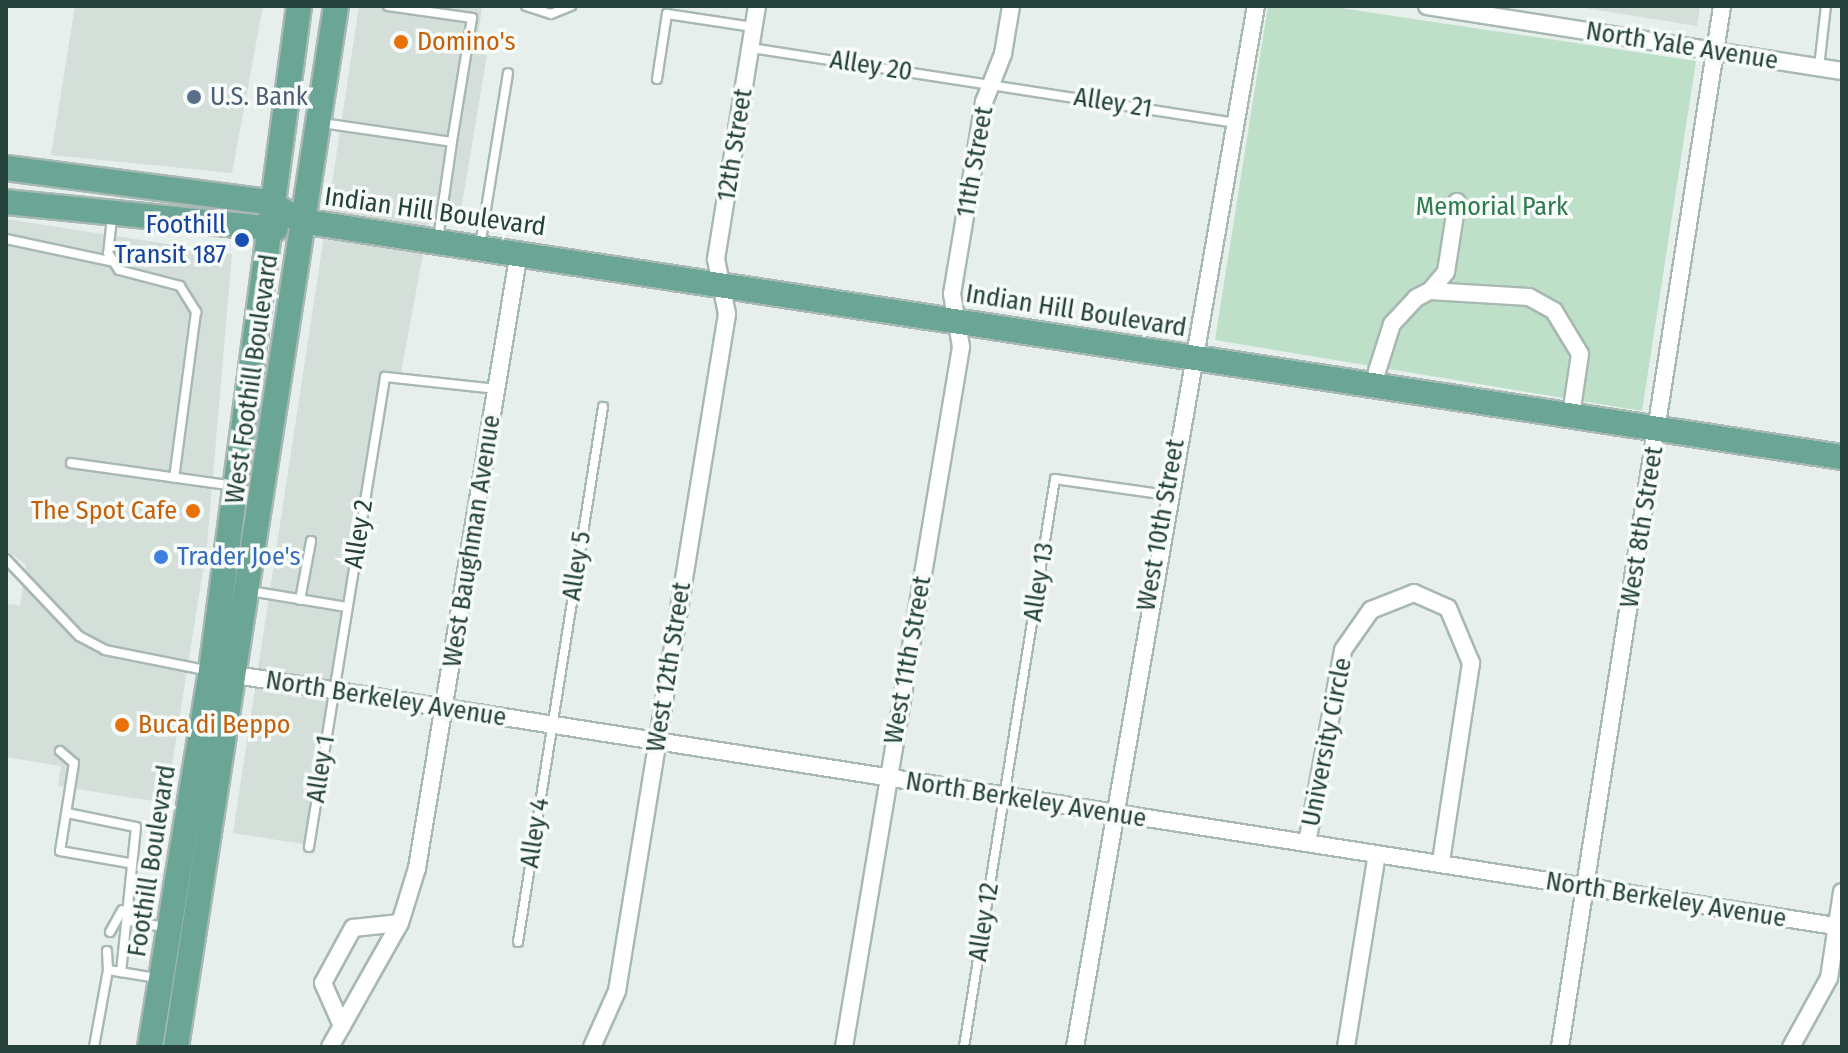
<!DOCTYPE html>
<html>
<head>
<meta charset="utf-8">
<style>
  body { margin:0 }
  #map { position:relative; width:1848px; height:1053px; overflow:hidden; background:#e6efeb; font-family:"Fira Sans Condensed",sans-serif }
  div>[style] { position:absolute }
  .built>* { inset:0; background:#d4dfda }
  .green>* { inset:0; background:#bfe0c8 }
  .roads { filter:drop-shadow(2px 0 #a8b8b2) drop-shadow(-2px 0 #a8b8b2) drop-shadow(0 2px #a8b8b2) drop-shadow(0 -2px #a8b8b2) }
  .lane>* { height:8px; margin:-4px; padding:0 4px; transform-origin:4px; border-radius:4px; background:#fff }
  .street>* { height:16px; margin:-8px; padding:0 8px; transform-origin:8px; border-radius:8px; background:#fff }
  .primary>* { height:24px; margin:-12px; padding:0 12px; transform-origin:12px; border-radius:12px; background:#6aa596 }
  .dots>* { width:22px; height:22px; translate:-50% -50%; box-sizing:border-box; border:4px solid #f7fbf9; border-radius:50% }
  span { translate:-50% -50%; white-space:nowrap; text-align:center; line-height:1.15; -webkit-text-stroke:7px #f7fbf9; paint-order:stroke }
  .food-label { font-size:26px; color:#c56008 }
  .left { translate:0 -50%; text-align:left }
  .right { translate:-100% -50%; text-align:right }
  .street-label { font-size:26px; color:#24423a }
  .service-label { font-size:26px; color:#4e5e75 }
  .park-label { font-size:26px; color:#2d7a4b }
  .transit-label { font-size:26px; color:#164399 }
  .shop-label { font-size:26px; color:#366cbe }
  .frame { position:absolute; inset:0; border:8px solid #24423a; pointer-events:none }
</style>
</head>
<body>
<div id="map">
  <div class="built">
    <div style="clip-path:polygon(75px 6px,263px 6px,232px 173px,51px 155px)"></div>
    <div style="clip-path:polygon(359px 6px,482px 6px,476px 53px,487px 55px,460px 216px,431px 211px,400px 378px,391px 377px,315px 846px,233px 833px)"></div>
    <div style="clip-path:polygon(1573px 6px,1700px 6px,1697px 26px)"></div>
    <div style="clip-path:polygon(6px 219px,232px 254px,207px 545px,166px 803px,58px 786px,61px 766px,6px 757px,6px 613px,7px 604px,20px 605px,26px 565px,6px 550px)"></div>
  </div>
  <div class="green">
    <div style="clip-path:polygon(1268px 6px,1327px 6px,1696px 61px,1642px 411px,1215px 340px)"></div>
  </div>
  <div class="roads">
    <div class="lane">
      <div style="left:388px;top:6px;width:85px;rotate:8.1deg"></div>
      <div style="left:472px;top:18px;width:126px;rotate:99.2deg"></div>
      <div style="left:526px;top:6px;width:26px;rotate:18deg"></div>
      <div style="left:551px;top:14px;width:22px;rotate:-22deg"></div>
      <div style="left:751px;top:48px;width:490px;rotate:8.8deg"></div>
      <div style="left:1819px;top:67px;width:61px;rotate:-83.5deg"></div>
      <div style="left:657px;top:79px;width:66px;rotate:-81.3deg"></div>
      <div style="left:667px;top:14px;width:87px;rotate:8.6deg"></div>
      <div style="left:322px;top:123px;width:131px;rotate:8.3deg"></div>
      <div style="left:452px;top:142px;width:98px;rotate:98.2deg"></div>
      <div style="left:112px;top:217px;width:36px;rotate:96deg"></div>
      <div style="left:108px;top:253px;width:20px;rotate:57deg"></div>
      <div style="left:119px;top:270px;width:63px;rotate:14.7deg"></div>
      <div style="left:180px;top:286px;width:31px;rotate:58deg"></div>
      <div style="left:196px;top:312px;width:167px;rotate:97.5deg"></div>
      <div style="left:6px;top:239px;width:110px;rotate:12deg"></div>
      <div style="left:480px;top:246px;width:175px;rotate:-80.8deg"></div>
      <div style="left:71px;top:463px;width:165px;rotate:8deg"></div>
      <div style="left:6px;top:559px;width:106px;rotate:46.5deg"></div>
      <div style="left:79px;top:636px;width:30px;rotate:28deg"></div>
      <div style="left:105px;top:650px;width:107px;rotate:11.3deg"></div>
      <div style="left:250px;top:591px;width:98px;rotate:9.4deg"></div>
      <div style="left:300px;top:600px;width:60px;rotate:-79.4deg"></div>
      <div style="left:60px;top:751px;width:18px;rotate:41deg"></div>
      <div style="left:74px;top:763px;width:89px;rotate:99deg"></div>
      <div style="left:60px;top:851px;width:70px;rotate:9.9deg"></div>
      <div style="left:67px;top:813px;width:70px;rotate:11.5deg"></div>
      <div style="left:136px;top:827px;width:146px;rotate:95.9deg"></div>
      <div style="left:309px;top:847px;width:476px;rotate:-80.8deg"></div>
      <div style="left:385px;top:377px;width:113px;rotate:6.1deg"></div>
      <div style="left:130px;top:921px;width:36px;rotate:10deg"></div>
      <div style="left:110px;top:932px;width:25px;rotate:-61deg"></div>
      <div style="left:518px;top:942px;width:542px;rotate:-80.97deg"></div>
      <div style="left:107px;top:951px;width:19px;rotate:87deg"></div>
      <div style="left:94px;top:1047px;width:78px;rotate:-79.7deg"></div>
      <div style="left:108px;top:970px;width:50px;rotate:9.3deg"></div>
      <div style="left:964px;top:1047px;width:575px;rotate:-80.9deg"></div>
      <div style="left:1055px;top:479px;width:113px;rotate:8.1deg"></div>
    </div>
    <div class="street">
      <div style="left:1427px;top:6px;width:420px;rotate:8.9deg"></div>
      <div style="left:1430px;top:291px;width:25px;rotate:-50deg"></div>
      <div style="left:1446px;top:272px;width:71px;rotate:-81.1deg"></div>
      <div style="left:1373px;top:384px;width:63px;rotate:-72.4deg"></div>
      <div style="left:1392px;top:324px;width:35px;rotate:-47deg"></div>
      <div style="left:1416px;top:298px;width:16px;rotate:-27deg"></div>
      <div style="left:1430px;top:291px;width:99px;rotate:3.5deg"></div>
      <div style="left:1529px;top:297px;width:29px;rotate:29deg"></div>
      <div style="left:1554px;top:311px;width:50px;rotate:58.8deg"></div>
      <div style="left:1580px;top:354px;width:62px;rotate:98.4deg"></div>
      <div style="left:223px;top:673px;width:1639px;rotate:8.92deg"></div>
      <div style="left:1307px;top:843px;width:196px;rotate:-79.4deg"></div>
      <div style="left:1343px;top:650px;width:49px;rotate:-55deg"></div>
      <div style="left:1371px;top:610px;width:46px;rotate:-21.6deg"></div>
      <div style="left:1414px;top:593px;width:37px;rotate:24deg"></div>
      <div style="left:1448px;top:608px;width:60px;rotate:67.3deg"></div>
      <div style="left:1471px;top:663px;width:201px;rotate:98.6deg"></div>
      <div style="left:342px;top:1026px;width:47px;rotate:-113.8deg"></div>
      <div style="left:323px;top:983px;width:63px;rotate:-61.4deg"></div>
      <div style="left:353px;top:928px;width:47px;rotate:-6.1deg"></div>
      <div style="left:330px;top:1047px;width:142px;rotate:-60.6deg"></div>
      <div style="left:400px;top:923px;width:58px;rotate:-72.8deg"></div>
      <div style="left:417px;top:868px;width:624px;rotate:-80.6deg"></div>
      <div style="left:592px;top:1047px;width:61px;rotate:-65.9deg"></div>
      <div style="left:617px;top:991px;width:686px;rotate:-80.77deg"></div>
      <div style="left:727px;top:314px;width:56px;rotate:-101.3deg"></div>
      <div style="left:716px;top:259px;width:256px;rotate:-80.8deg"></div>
      <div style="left:844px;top:1047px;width:710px;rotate:-80.51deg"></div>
      <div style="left:961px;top:347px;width:54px;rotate:-99.6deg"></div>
      <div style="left:952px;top:294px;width:195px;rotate:-80.5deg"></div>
      <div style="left:984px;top:102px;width:52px;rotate:-68.4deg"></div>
      <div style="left:1003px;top:54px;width:49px;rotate:-80.5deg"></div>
      <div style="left:1075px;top:1047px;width:1057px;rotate:-80.14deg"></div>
      <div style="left:1346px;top:1047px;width:195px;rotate:-80.9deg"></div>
      <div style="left:1560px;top:1047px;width:1054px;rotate:-81.15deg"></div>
      <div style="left:1791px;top:1047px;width:79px;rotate:-61.2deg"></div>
      <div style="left:1829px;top:978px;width:87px;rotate:-81.4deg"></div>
    </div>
    <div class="primary">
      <div style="left:6px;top:168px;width:264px;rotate:7.4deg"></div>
      <div style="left:268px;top:202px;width:38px;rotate:30deg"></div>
      <div style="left:301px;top:221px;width:1559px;rotate:8.71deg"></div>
      <div style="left:6px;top:202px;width:271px;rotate:5.7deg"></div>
      <div style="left:150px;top:1047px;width:381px;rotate:-80.8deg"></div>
      <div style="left:211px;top:671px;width:671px;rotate:-82.46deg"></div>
      <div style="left:176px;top:1047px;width:1053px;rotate:-81.26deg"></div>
    </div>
  </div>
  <div class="dots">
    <div style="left:401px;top:42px;background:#e8710a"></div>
    <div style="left:194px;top:97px;background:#5c6f8a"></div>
    <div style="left:242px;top:240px;background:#1a4fb4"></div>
    <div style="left:193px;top:511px;background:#e8710a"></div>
    <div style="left:161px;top:557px;background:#3f7fe0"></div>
    <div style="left:122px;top:725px;background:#e8710a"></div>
  </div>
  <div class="food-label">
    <span class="left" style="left:417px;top:42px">Domino's</span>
    <span class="right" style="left:177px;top:511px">The Spot Cafe</span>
    <span class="left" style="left:138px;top:725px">Buca di Beppo</span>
  </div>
  <div class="street-label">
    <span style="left:1682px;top:46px;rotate:9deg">North Yale Avenue</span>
    <span style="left:871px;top:66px;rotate:9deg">Alley 20</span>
    <span style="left:1113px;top:103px;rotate:9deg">Alley 21</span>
    <span style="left:735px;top:145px;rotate:-81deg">12th Street</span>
    <span style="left:975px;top:162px;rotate:-80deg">11th Street</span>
    <span style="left:435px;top:212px;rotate:8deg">Indian Hill Boulevard</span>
    <span style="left:1076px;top:311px;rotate:9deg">Indian Hill Boulevard</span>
    <span style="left:252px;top:379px;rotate:-82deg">West Foothill Boulevard</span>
    <span style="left:1161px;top:525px;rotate:-80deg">West 10th Street</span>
    <span style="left:1642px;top:527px;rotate:-81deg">West 8th Street</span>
    <span style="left:359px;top:534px;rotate:-81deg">Alley 2</span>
    <span style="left:472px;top:541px;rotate:-81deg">West Baughman Avenue</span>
    <span style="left:577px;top:566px;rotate:-81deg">Alley 5</span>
    <span style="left:1039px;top:582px;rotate:-81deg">Alley 13</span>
    <span style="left:908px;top:660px;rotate:-80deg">West 11th Street</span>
    <span style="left:669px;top:667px;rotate:-81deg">West 12th Street</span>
    <span style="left:386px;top:699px;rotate:9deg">North Berkeley Avenue</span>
    <span style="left:1327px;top:742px;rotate:-79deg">University Circle</span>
    <span style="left:321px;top:769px;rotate:-81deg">Alley 1</span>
    <span style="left:1026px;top:800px;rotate:9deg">North Berkeley Avenue</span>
    <span style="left:535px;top:833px;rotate:-81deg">Alley 4</span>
    <span style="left:152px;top:861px;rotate:-81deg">Foothill Boulevard</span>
    <span style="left:1666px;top:900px;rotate:9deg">North Berkeley Avenue</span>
    <span style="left:984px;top:922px;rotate:-81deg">Alley 12</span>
  </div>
  <div class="service-label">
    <span class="left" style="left:210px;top:97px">U.S. Bank</span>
  </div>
  <div class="park-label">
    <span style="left:1492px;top:207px">Memorial Park</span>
  </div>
  <div class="transit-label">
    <span class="right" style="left:226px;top:240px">Foothill<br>Transit 187</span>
  </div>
  <div class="shop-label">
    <span class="left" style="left:177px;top:557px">Trader Joe's</span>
  </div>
  <div class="frame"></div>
</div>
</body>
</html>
